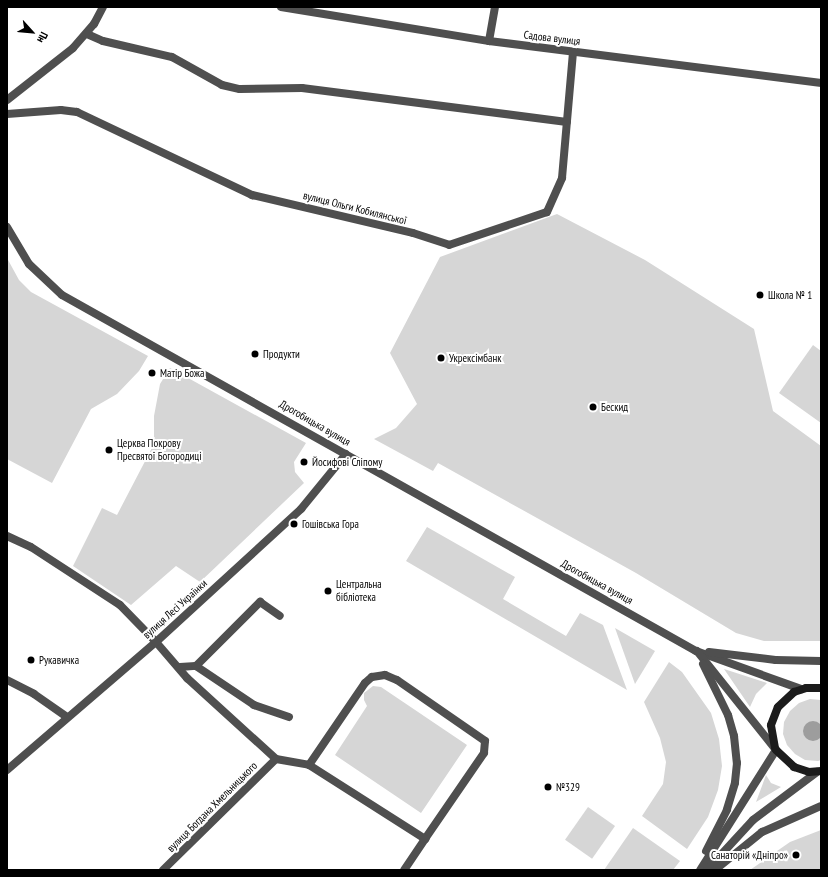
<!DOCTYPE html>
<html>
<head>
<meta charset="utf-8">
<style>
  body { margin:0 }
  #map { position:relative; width:828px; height:877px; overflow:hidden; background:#fff; font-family:"PT Sans Narrow",sans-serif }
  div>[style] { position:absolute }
  .green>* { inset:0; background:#d6d6d6; transform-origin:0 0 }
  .water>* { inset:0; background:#9d9d9d }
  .round { border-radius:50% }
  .service>* { height:8px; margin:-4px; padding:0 4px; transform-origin:4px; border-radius:4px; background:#4f4f4f }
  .minor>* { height:8px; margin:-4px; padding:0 4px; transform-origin:4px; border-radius:4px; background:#4f4f4f }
  .tertiary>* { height:8px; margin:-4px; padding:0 4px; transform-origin:4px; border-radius:4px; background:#4f4f4f }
  .secondary>* { height:8px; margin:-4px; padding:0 4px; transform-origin:4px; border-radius:4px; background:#1c1c1c }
  .dots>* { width:11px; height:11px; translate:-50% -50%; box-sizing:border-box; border:2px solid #fff; border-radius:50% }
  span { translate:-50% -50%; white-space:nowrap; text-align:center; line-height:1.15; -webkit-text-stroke:4px #fff; paint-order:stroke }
  .street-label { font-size:11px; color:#000 }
  .poi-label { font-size:11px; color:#000 }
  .left { translate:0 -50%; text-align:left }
  .right { translate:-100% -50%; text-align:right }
  .frame { position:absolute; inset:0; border:8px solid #000; pointer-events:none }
  .north { position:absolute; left:12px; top:12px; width:40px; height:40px; -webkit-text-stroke:3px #fff; paint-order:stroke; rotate:117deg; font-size:11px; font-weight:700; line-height:16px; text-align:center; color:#000 }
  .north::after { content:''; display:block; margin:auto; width:14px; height:18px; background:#000; clip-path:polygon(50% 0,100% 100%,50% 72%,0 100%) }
</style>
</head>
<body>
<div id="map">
  <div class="green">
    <div style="clip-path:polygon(557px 214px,645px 260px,754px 329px,773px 411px,821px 446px,821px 641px,764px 641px,736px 633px,636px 573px,438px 463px,433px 471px,374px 439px,396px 428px,417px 404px,390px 353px,440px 257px)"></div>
    <div style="clip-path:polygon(7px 258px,19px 280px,31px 292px,148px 356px,139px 371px,117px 394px,91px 409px,52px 483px,7px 459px)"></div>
    <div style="clip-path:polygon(813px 345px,821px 351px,821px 423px,779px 393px)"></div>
    <div style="clip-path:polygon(170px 368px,306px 443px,294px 462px,295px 472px,304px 483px,200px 582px,176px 566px,131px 605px,73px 566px,102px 508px,117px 515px,154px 444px,154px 416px,160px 384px)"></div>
    <div style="clip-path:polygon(427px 527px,515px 577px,503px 599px,566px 636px,580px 613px,603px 625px,627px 690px,406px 561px)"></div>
    <div style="clip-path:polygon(615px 628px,655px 651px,635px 684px)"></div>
    <div style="clip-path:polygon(669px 662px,682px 672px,711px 713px,719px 739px,722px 766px,718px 790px,708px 817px,687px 849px,642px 816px,663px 784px,666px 762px,660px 738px,644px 702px)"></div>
    <div style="clip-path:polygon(724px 669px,767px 683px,756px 694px,750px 707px)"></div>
    <div style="clip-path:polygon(373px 686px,381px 687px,467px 745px,421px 813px,335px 755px,367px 706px,364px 700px,364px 693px)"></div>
    <div style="clip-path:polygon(810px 699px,821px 700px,821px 760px,818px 761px,805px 760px,795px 754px,787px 745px,783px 734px,784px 722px,790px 711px,799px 703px)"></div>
    <div style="clip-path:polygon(766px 775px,771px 783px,781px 787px,756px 802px)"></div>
    <div style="left:588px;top:807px;width:33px;height:40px;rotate:35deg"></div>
    <div style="clip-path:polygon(633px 828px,680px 861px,673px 870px,604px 870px)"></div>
    <div style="clip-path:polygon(821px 830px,821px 870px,750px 870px,790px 842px)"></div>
  </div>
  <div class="water">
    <div class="round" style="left:803px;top:721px;width:20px;height:20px"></div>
  </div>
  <div class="service">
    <div style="left:87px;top:34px;width:17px;rotate:24deg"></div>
    <div style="left:103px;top:41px;width:71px;rotate:13.1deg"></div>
    <div style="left:172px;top:57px;width:57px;rotate:29.2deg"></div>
    <div style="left:222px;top:85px;width:18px;rotate:13deg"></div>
    <div style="left:240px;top:89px;width:62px;rotate:-0.9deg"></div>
    <div style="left:302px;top:88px;width:267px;rotate:7.3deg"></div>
    <div style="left:7px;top:536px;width:26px;rotate:25deg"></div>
    <div style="left:31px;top:547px;width:106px;rotate:33.1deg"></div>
    <div style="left:120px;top:605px;width:52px;rotate:45.8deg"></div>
    <div style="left:196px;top:666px;width:70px;rotate:33.9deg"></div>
    <div style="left:254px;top:705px;width:37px;rotate:19deg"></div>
    <div style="left:180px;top:667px;width:16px;rotate:-4deg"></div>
    <div style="left:196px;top:666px;width:91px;rotate:-45deg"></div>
    <div style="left:260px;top:602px;width:24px;rotate:35deg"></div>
    <div style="left:7px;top:680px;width:30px;rotate:27deg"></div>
    <div style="left:34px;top:694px;width:40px;rotate:34.9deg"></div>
    <div style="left:309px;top:765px;width:99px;rotate:-55.7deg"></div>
    <div style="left:365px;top:683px;width:9px;rotate:-41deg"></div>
    <div style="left:372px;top:677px;width:13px;rotate:-9deg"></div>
    <div style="left:385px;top:675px;width:13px;rotate:23deg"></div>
    <div style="left:397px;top:680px;width:107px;rotate:34.7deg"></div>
    <div style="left:485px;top:741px;width:12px;rotate:95deg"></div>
    <div style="left:484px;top:753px;width:104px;rotate:124.5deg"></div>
  </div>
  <div class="minor">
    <div style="left:281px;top:7px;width:211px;rotate:9.3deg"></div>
    <div style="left:489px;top:41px;width:335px;rotate:7.2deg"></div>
    <div style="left:489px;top:41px;width:35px;rotate:-80deg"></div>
    <div style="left:7px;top:100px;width:84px;rotate:-38.2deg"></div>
    <div style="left:73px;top:48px;width:32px;rotate:-49deg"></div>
    <div style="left:94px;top:24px;width:19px;rotate:-62deg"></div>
    <div style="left:7px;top:114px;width:54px;rotate:-4.2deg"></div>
    <div style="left:61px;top:110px;width:16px;rotate:7deg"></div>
    <div style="left:77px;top:112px;width:194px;rotate:25.4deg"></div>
    <div style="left:252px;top:195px;width:165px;rotate:13.3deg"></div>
    <div style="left:413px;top:233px;width:38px;rotate:18deg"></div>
    <div style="left:449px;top:245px;width:103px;rotate:-18.6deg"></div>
    <div style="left:547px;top:212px;width:37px;rotate:-66deg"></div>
    <div style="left:562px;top:178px;width:126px;rotate:-85deg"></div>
    <div style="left:156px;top:642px;width:48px;rotate:49.3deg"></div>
    <div style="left:187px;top:678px;width:120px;rotate:42.3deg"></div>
    <div style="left:276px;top:759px;width:34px;rotate:10deg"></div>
    <div style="left:309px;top:765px;width:138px;rotate:32.5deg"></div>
    <div style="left:425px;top:839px;width:37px;rotate:124deg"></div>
    <div style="left:7px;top:770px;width:196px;rotate:-40.7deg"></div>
    <div style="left:156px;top:642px;width:197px;rotate:-42.5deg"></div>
    <div style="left:301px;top:509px;width:71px;rotate:-50.7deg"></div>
    <div style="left:163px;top:870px;width:158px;rotate:-44.5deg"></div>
  </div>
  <div class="tertiary">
    <div style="left:7px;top:227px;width:43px;rotate:59.3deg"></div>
    <div style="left:29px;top:264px;width:45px;rotate:43.2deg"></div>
    <div style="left:62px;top:295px;width:727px;rotate:29.31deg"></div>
    <div style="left:696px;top:651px;width:112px;rotate:19.9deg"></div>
    <div style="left:697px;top:651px;width:127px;rotate:51.4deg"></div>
    <div style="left:776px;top:750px;width:142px;rotate:122.3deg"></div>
    <div style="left:709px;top:652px;width:67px;rotate:6.8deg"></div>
    <div style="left:776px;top:660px;width:45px;rotate:1.3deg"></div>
    <div style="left:703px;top:664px;width:57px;rotate:63.9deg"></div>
    <div style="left:728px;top:715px;width:22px;rotate:74deg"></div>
    <div style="left:734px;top:736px;width:27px;rotate:84deg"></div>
    <div style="left:737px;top:763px;width:20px;rotate:96deg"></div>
    <div style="left:735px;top:783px;width:28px;rotate:107deg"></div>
    <div style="left:727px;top:810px;width:46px;rotate:117.1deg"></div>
    <div style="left:707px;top:870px;width:68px;rotate:-47.4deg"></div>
    <div style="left:753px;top:820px;width:80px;rotate:-36.9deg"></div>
    <div style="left:715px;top:870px;width:60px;rotate:-39deg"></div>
    <div style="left:762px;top:832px;width:64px;rotate:-23.8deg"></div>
  </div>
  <div class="secondary">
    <div style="left:775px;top:748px;width:23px;rotate:-100deg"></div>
    <div style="left:771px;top:725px;width:19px;rotate:-69deg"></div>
    <div style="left:778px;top:707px;width:22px;rotate:-43deg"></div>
    <div style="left:794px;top:692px;width:13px;rotate:-18deg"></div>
    <div style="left:806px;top:688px;width:15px"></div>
    <div style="left:776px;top:750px;width:25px;rotate:43deg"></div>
    <div style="left:794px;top:767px;width:16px;rotate:18deg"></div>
    <div style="left:809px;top:772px;width:12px;rotate:-5deg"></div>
  </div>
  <div class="dots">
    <div style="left:760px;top:295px;background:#000"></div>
    <div style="left:255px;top:354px;background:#000"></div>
    <div style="left:441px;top:358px;background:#000"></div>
    <div style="left:152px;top:373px;background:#000"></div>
    <div style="left:593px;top:407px;background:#000"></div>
    <div style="left:109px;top:450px;background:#000"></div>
    <div style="left:304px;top:462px;background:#000"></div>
    <div style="left:294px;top:524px;background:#000"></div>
    <div style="left:328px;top:591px;background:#000"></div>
    <div style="left:31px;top:660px;background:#000"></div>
    <div style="left:548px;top:787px;background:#000"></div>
    <div style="left:796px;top:855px;background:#000"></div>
  </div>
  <div class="street-label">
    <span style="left:552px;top:38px;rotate:7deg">Садова вулиця</span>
    <span style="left:355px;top:208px;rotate:14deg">вулиця Ольги Кобилянської</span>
    <span style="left:315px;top:423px;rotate:30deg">Дрогобицька вулиця</span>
    <span style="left:597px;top:582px;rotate:29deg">Дрогобицька вулиця</span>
    <span style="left:175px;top:609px;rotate:-42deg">вулиця Лесі Українки</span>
    <span style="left:212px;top:807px;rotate:-45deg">вулиця Богдана Хмельницького</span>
  </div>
  <div class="poi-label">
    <span class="left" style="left:768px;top:295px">Школа № 1</span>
    <span class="left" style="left:263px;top:354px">Продукти</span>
    <span class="left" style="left:449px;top:358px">Укрексімбанк</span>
    <span class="left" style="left:160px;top:373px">Матір Божа</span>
    <span class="left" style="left:601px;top:407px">Бескид</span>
    <span class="left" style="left:117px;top:450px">Церква Покрову<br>Пресвятої Богородиці</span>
    <span class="left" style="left:312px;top:462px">Йосифові Сліпому</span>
    <span class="left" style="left:302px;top:524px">Гошівська Гора</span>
    <span class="left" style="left:336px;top:591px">Центральна<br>бібліотека</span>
    <span class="left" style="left:39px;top:660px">Рукавичка</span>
    <span class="left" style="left:556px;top:787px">№329</span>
    <span class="right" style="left:788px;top:855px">Санаторій «Дніпро»</span>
  </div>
  <div class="frame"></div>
  <div class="north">Пн</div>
</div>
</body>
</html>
